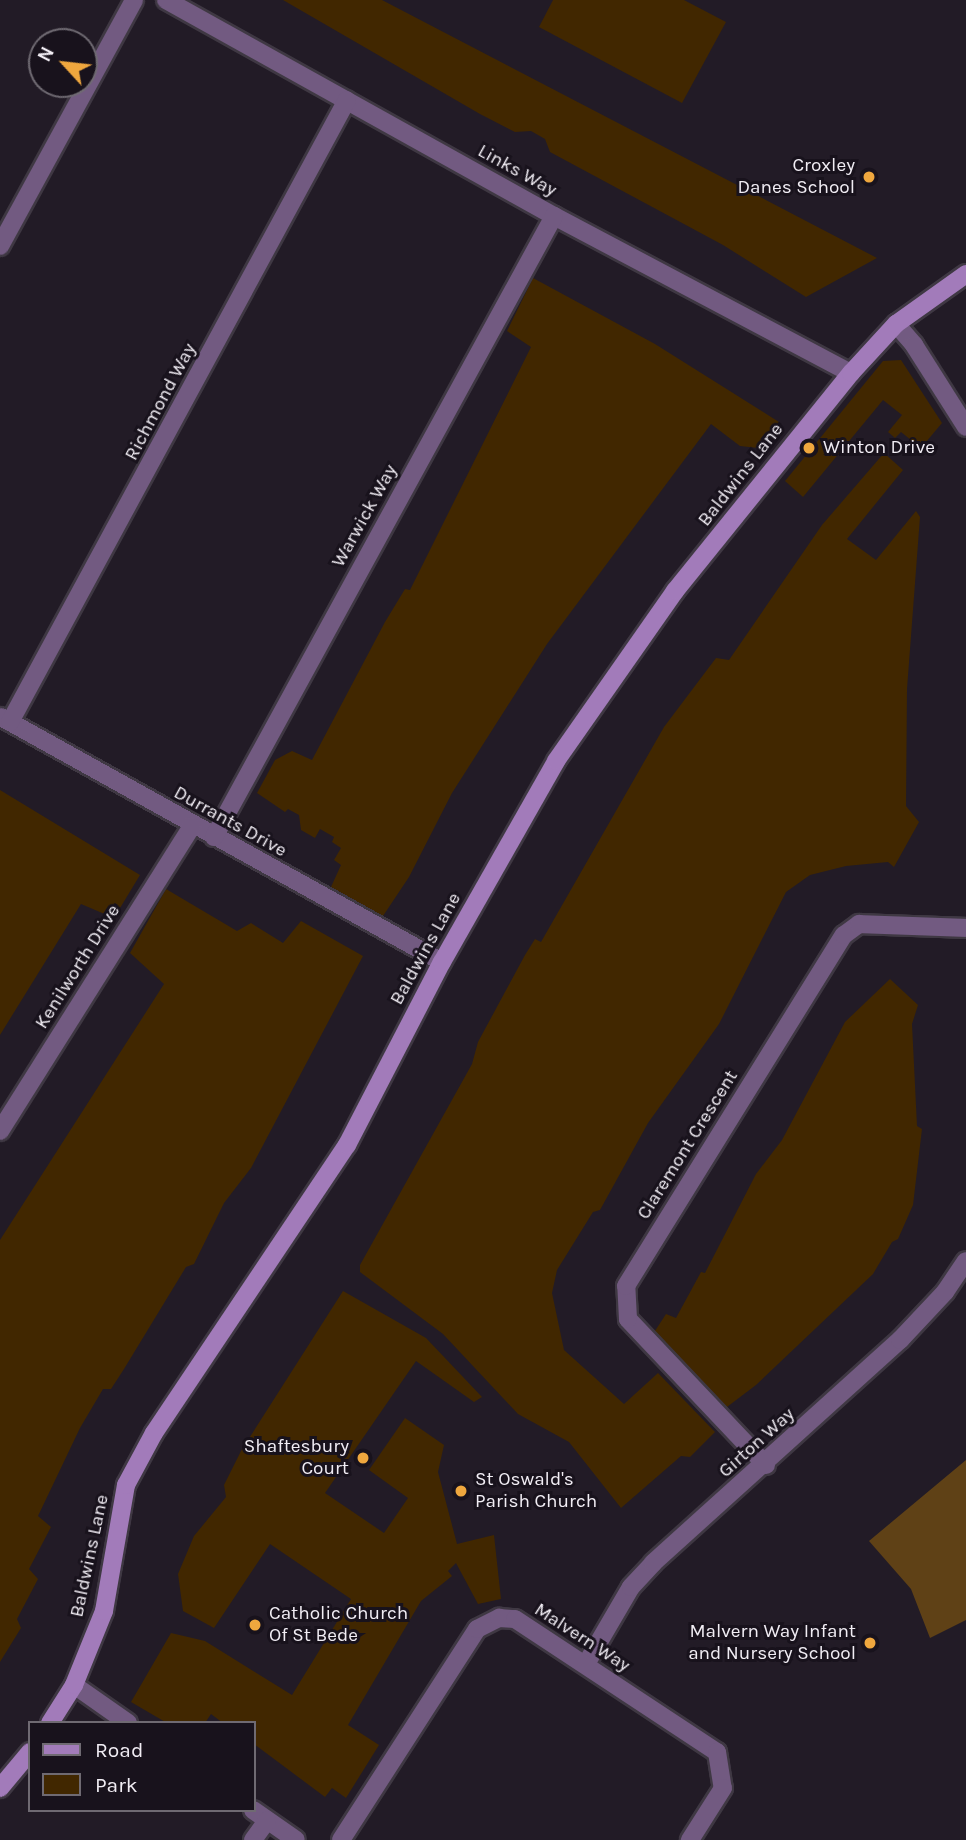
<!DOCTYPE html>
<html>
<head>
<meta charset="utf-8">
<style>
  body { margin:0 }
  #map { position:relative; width:966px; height:1840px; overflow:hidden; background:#221b26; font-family:Karla,sans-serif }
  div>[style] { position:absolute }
  .green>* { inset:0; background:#412700 }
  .forest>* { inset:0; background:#5f4116 }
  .roads { filter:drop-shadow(2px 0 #3f3843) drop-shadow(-2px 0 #3f3843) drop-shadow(0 2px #3f3843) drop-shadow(0 -2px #3f3843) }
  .street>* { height:18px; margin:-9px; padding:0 9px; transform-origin:9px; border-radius:9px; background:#725a81 }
  .secondary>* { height:18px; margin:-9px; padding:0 9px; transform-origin:9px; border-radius:9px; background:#a27bba }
  .dots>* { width:19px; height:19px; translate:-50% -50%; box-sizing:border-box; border:4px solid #18121c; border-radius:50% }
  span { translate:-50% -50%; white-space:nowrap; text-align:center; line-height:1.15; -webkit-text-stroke:6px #18121c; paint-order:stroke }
  .poi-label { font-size:19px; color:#f1edf4 }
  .right { translate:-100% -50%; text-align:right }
  .left { translate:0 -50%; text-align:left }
  .street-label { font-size:19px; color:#f1edf4 }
  .legend { position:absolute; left:28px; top:1721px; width:228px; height:91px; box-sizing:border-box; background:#18121c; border:2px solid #6f6a72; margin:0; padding:9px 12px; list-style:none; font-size:21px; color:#f1edf4 }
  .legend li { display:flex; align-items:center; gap:14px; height:35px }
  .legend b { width:35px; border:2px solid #6f6a72 }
  .north { position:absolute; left:28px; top:28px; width:70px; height:70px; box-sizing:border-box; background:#18121c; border:2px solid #6f6a72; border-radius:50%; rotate:297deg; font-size:19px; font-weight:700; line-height:28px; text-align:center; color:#f1edf4 }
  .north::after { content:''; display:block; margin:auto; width:24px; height:32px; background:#efa73e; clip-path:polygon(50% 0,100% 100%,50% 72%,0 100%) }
</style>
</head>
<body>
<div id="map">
  <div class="green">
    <div style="clip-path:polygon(283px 0,382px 0,877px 258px,806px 297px,723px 245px,550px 152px,545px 139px,531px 131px,515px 132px,480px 114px)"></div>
    <div style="clip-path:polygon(553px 0,684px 0,726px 22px,682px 103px,539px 27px)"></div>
    <div style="clip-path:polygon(533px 278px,655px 344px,779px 422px,758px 448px,740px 446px,711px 424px,547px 644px,452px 793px,409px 877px,383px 916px,331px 887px,341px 865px,334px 860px,341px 848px,332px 842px,334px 837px,320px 829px,315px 838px,301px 830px,299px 815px,288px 809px,285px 812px,257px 793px,275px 760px,292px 751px,312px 760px,385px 622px,405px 589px,410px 590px,531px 347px,507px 331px)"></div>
    <div style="clip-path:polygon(901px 360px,942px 423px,921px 448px,901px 432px,895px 438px,888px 432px,902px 415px,883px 400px,803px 497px,785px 481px,883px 361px)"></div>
    <div style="clip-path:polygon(884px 453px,903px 470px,847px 539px,876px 560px,916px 511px,920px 517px,907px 689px,906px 806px,919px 822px,894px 867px,888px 862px,846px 866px,810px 875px,786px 892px,719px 1024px,648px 1123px,600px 1210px,593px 1212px,557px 1270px,552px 1293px,564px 1350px,624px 1404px,658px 1373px,715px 1432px,690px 1457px,681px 1456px,621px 1508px,569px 1442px,518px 1414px,443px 1334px,360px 1272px,360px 1265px,472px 1064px,478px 1042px,525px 955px,535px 939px,541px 942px,664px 727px,716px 658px,729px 660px,822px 525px)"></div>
    <div style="clip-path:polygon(0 790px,140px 875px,114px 918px,81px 904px,0 1035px)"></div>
    <div style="clip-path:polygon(166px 889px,237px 931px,251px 923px,283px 943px,301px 921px,363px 956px,251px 1168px,224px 1203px,194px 1264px,186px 1267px,124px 1369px,111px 1389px,103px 1389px,80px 1428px,38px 1516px,51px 1527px,29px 1569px,38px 1579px,17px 1619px,21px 1628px,0 1662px,0 1240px,164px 984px,130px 953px)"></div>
    <div style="clip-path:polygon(890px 979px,918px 1005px,912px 1024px,917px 1126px,922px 1129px,913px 1205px,898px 1239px,892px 1242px,873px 1274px,756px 1385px,723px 1410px,653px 1334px,666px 1314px,676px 1318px,701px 1272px,705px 1273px,756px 1174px,782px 1140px,845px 1022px)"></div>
    <div style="clip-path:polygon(343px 1291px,426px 1338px,482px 1397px,474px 1402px,416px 1361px,325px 1493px,384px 1533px,408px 1498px,369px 1470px,405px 1418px,444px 1445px,438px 1472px,457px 1544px,494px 1535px,501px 1599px,478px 1604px,456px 1563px,448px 1571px,452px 1576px,421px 1601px,348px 1725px,379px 1745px,346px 1798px,332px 1788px,325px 1797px,254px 1744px,254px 1723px,223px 1723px,211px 1714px,205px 1723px,167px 1723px,131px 1702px,171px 1633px,205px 1641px,292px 1695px,351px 1599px,270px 1544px,214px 1628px,183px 1611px,178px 1574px,194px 1536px,226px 1497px,224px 1485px,241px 1451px)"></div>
  </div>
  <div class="forest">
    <div style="clip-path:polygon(966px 1460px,966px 1620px,930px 1638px,911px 1589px,869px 1541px)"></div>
  </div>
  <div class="roads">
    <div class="street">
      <div style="left:166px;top:0;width:444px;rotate:29.1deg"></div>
      <div style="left:554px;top:216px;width:336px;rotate:27.9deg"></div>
      <div style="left:0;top:246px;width:280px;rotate:-61.4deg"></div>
      <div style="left:896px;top:324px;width:28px;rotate:49deg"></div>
      <div style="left:914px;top:345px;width:97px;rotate:57.6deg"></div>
      <div style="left:1px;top:717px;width:504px;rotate:29.05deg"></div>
      <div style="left:10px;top:722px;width:707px;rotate:-61.55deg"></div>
      <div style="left:214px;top:837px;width:708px;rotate:-61.3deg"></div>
      <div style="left:0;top:1131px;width:360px;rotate:-57.8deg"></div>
      <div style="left:766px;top:1465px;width:201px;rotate:-133.4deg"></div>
      <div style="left:628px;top:1319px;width:33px;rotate:-93deg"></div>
      <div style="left:626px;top:1286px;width:413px;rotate:-58.2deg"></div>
      <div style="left:844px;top:935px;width:19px;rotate:-36deg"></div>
      <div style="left:859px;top:924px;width:107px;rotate:2.1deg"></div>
      <div style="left:586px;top:1664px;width:89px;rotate:-59.7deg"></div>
      <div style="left:631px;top:1587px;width:33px;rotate:-47deg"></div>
      <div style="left:653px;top:1563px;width:333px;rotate:-42.1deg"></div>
      <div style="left:900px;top:1340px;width:66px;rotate:-46.8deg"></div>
      <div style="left:945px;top:1292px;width:37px;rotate:-56deg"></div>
      <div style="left:74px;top:1685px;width:66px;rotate:35.1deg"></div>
      <div style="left:253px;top:1810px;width:52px;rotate:34.9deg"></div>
      <div style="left:253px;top:1840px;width:24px;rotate:-54deg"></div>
      <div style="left:341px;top:1840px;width:251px;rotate:-57.2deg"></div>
      <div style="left:477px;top:1629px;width:25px;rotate:-27deg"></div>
      <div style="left:499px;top:1618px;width:16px;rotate:4deg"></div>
      <div style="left:515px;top:1619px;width:242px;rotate:33.4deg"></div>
      <div style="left:717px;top:1752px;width:36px;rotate:81deg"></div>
      <div style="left:723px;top:1788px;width:62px;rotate:122.4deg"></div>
    </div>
    <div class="secondary">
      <div style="left:50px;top:1723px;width:45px;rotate:-57.7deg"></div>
      <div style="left:74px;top:1685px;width:80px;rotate:-67.9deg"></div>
      <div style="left:104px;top:1611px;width:128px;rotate:-80.1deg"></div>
      <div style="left:126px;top:1485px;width:59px;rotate:-61.7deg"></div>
      <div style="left:154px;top:1433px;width:347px;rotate:-56.2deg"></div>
      <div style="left:347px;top:1145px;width:206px;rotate:-62.6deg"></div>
      <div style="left:442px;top:962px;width:231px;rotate:-60.4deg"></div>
      <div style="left:556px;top:761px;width:208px;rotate:-55deg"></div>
      <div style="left:675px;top:591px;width:280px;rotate:-51.1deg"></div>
      <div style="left:851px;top:373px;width:67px;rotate:-47.4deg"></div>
      <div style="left:896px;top:324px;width:86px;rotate:-35.5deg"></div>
      <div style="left:0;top:1788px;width:47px;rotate:-50.2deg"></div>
    </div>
  </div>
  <div class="dots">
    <div style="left:869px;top:177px;background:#efa73e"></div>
    <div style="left:809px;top:448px;background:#efa73e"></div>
    <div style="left:363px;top:1458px;background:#efa73e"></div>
    <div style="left:461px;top:1491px;background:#efa73e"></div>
    <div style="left:255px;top:1625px;background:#efa73e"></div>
    <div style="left:870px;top:1643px;background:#efa73e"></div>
  </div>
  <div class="poi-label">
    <span class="right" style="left:855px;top:177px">Croxley<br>Danes School</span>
    <span class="left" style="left:823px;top:448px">Winton Drive</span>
    <span class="right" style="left:349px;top:1458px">Shaftesbury<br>Court</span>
    <span class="left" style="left:475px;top:1491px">St Oswald's<br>Parish Church</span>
    <span class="left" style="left:269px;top:1625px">Catholic Church<br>Of St Bede</span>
    <span class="right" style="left:856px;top:1643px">Malvern Way Infant<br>and Nursery School</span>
  </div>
  <div class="street-label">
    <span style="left:517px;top:171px;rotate:29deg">Links Way</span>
    <span style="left:161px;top:402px;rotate:-62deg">Richmond Way</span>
    <span style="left:741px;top:475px;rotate:-52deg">Baldwins Lane</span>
    <span style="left:365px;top:516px;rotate:-61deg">Warwick Way</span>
    <span style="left:230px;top:822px;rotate:29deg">Durrants Drive</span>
    <span style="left:426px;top:949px;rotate:-61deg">Baldwins Lane</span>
    <span style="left:78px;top:967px;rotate:-58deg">Kenilworth Drive</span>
    <span style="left:688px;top:1145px;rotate:-58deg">Claremont Crescent</span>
    <span style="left:757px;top:1443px;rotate:-42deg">Girton Way</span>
    <span style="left:90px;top:1556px;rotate:-78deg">Baldwins Lane</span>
    <span style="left:582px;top:1638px;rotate:33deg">Malvern Way</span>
  </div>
  <ul class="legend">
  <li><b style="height:9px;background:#a27bba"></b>Road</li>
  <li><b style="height:19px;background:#412700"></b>Park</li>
  </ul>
  <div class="north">N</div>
</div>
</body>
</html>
